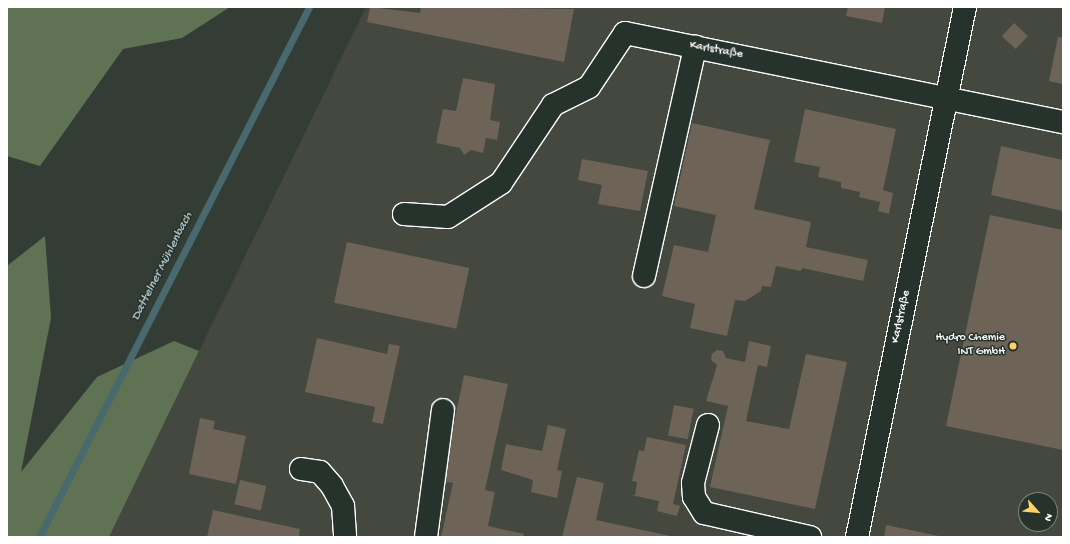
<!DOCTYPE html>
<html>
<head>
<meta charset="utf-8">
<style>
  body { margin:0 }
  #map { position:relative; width:1070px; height:544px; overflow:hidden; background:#343d35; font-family:"Gochi Hand",sans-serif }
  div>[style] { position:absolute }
  .built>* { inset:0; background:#45483f }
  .green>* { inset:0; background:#607254 }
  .stream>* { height:7px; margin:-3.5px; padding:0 3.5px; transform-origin:3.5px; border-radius:3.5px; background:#48696e }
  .building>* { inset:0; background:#6d6356; transform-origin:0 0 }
  .roads { filter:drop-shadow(1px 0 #fff) drop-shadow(-1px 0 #fff) drop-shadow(0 1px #fff) drop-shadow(0 -1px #fff) }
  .minor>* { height:22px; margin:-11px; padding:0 11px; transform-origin:11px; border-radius:11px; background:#26332d }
  .dots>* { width:11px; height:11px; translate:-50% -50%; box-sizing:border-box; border:2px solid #26332d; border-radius:50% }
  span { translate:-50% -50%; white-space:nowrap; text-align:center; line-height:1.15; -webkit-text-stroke:3px #26332d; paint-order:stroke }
  .street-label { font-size:12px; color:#fff }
  .poi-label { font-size:12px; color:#fff }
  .right { translate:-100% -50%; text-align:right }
  .water-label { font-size:13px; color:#adbcbe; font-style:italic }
  .frame { position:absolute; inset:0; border:8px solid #fff; pointer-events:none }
  .north { position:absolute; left:1018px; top:492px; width:40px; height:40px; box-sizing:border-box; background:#26332d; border:1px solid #7d8581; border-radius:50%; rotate:117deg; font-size:11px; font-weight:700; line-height:16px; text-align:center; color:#fff }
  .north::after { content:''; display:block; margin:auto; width:14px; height:18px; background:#ffd166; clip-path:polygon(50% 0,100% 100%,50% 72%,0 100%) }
</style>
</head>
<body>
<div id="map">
  <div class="built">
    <div style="clip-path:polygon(evenodd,366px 7px,1063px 7px,1063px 537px,109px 537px,366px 7px,1026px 500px,1050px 500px,1050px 524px,1026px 524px,1026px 500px)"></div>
  </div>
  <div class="green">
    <div style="clip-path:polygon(7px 7px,230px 7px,182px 38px,123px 49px,40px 166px,7px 156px)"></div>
    <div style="clip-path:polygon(45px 236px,51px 318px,21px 472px,97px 377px,174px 341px,199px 351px,109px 537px,7px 537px,7px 266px)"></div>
  </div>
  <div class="stream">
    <div style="left:39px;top:537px;width:595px;rotate:-63deg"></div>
  </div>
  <div class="building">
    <div style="clip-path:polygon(370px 7px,420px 13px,421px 7px,574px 9px,564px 62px,367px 22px)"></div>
    <div style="clip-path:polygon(848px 7px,885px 7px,882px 23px,846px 16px)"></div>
    <div style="left:1014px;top:23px;width:19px;height:18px;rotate:43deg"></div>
    <div style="clip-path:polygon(1058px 37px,1063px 38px,1063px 84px,1049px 81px)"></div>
    <div style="clip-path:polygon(463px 78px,495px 84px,490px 120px,500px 122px,497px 140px,486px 138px,483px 153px,471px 150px,464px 155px,460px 148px,436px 143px,443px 109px,456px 111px)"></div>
    <div style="clip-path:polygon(805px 109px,896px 129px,883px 190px,893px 193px,889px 214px,878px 211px,880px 202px,859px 197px,860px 192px,841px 188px,841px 182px,818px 177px,820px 167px,794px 162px)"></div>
    <div style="clip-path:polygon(692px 123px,770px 140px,754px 209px,811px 222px,806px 247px,868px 260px,863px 281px,802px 268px,801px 271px,776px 266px,771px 287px,762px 286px,761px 291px,745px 301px,735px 300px,727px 336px,690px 328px,695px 304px,662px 296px,674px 245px,708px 252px,716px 215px,674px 206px)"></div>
    <div style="clip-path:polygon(1001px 146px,1063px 160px,1063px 211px,991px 195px)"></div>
    <div style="clip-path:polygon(582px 159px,648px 171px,640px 211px,598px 204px,602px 185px,578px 180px)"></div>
    <div style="clip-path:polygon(990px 215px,1063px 230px,1063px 450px,946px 426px)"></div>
    <div style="left:347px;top:242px;width:125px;height:62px;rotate:12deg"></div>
    <div style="clip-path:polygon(317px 338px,387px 354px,389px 344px,400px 346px,383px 424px,372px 422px,375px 407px,305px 392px)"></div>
    <div style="clip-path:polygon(749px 341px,771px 346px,767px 367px,758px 365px,746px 421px,789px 429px,806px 354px,847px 362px,815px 509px,710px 487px,728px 406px,706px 401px,717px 365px,711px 360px,712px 354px,717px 350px,723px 351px,726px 358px,745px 362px)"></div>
    <div style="clip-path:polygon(464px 375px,508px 384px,485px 490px,495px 492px,488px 526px,524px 534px,523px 537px,441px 537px,453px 483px,442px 481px)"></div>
    <div style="left:674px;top:405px;width:20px;height:31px;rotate:11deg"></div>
    <div style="clip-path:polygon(200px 418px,215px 421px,213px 429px,246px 436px,236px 484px,189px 474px)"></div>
    <div style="clip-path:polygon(548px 425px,566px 429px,557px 470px,562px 471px,557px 498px,531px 492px,533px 480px,501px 470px,506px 444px,542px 451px)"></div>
    <div style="clip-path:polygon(647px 437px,686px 445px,673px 504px,680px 506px,677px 516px,657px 511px,659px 501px,631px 495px,635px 495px,637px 482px,632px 481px,639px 450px,644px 451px)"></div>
    <div style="clip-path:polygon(577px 477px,604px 483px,596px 520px,675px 537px,562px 537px)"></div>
    <div style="left:240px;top:480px;width:27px;height:25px;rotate:13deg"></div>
    <div style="clip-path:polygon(213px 510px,300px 529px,299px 537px,207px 537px)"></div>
    <div style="clip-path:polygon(886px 525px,939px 536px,939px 537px,884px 537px)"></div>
  </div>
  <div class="roads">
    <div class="minor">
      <div style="left:404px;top:214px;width:44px;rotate:3.9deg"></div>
      <div style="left:448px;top:217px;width:63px;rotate:-32.7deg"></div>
      <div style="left:501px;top:183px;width:94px;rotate:-56.3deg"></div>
      <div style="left:553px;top:105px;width:40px;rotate:-26.6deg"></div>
      <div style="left:589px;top:87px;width:65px;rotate:-56.3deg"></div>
      <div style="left:625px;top:33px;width:447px;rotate:11.5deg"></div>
      <div style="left:644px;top:276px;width:235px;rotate:-77.4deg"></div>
      <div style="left:708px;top:425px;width:60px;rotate:104.5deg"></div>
      <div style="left:693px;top:483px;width:14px;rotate:86deg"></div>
      <div style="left:694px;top:497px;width:19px;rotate:58deg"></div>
      <div style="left:704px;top:513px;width:109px;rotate:12.8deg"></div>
      <div style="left:301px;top:469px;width:19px;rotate:9deg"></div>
      <div style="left:320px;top:472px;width:18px;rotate:49deg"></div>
      <div style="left:332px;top:486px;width:23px;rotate:61deg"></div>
      <div style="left:343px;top:506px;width:31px;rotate:86deg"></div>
      <div style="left:426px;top:537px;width:128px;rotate:-82.4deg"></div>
      <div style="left:857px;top:537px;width:541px;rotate:-78.48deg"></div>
    </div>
  </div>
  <div class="dots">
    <div style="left:1013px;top:346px;background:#ffd166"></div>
  </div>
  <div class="street-label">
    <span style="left:716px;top:51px;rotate:11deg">Karlstraße</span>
    <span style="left:902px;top:317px;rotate:-78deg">Karlstraße</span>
  </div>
  <div class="poi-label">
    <span class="right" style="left:1005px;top:346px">Hydro Chemie<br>INT GmbH</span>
  </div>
  <div class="water-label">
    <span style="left:163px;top:267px;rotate:-63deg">Dattelner Mühlenbach</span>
  </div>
  <div class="frame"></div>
  <div class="north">N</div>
</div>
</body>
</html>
